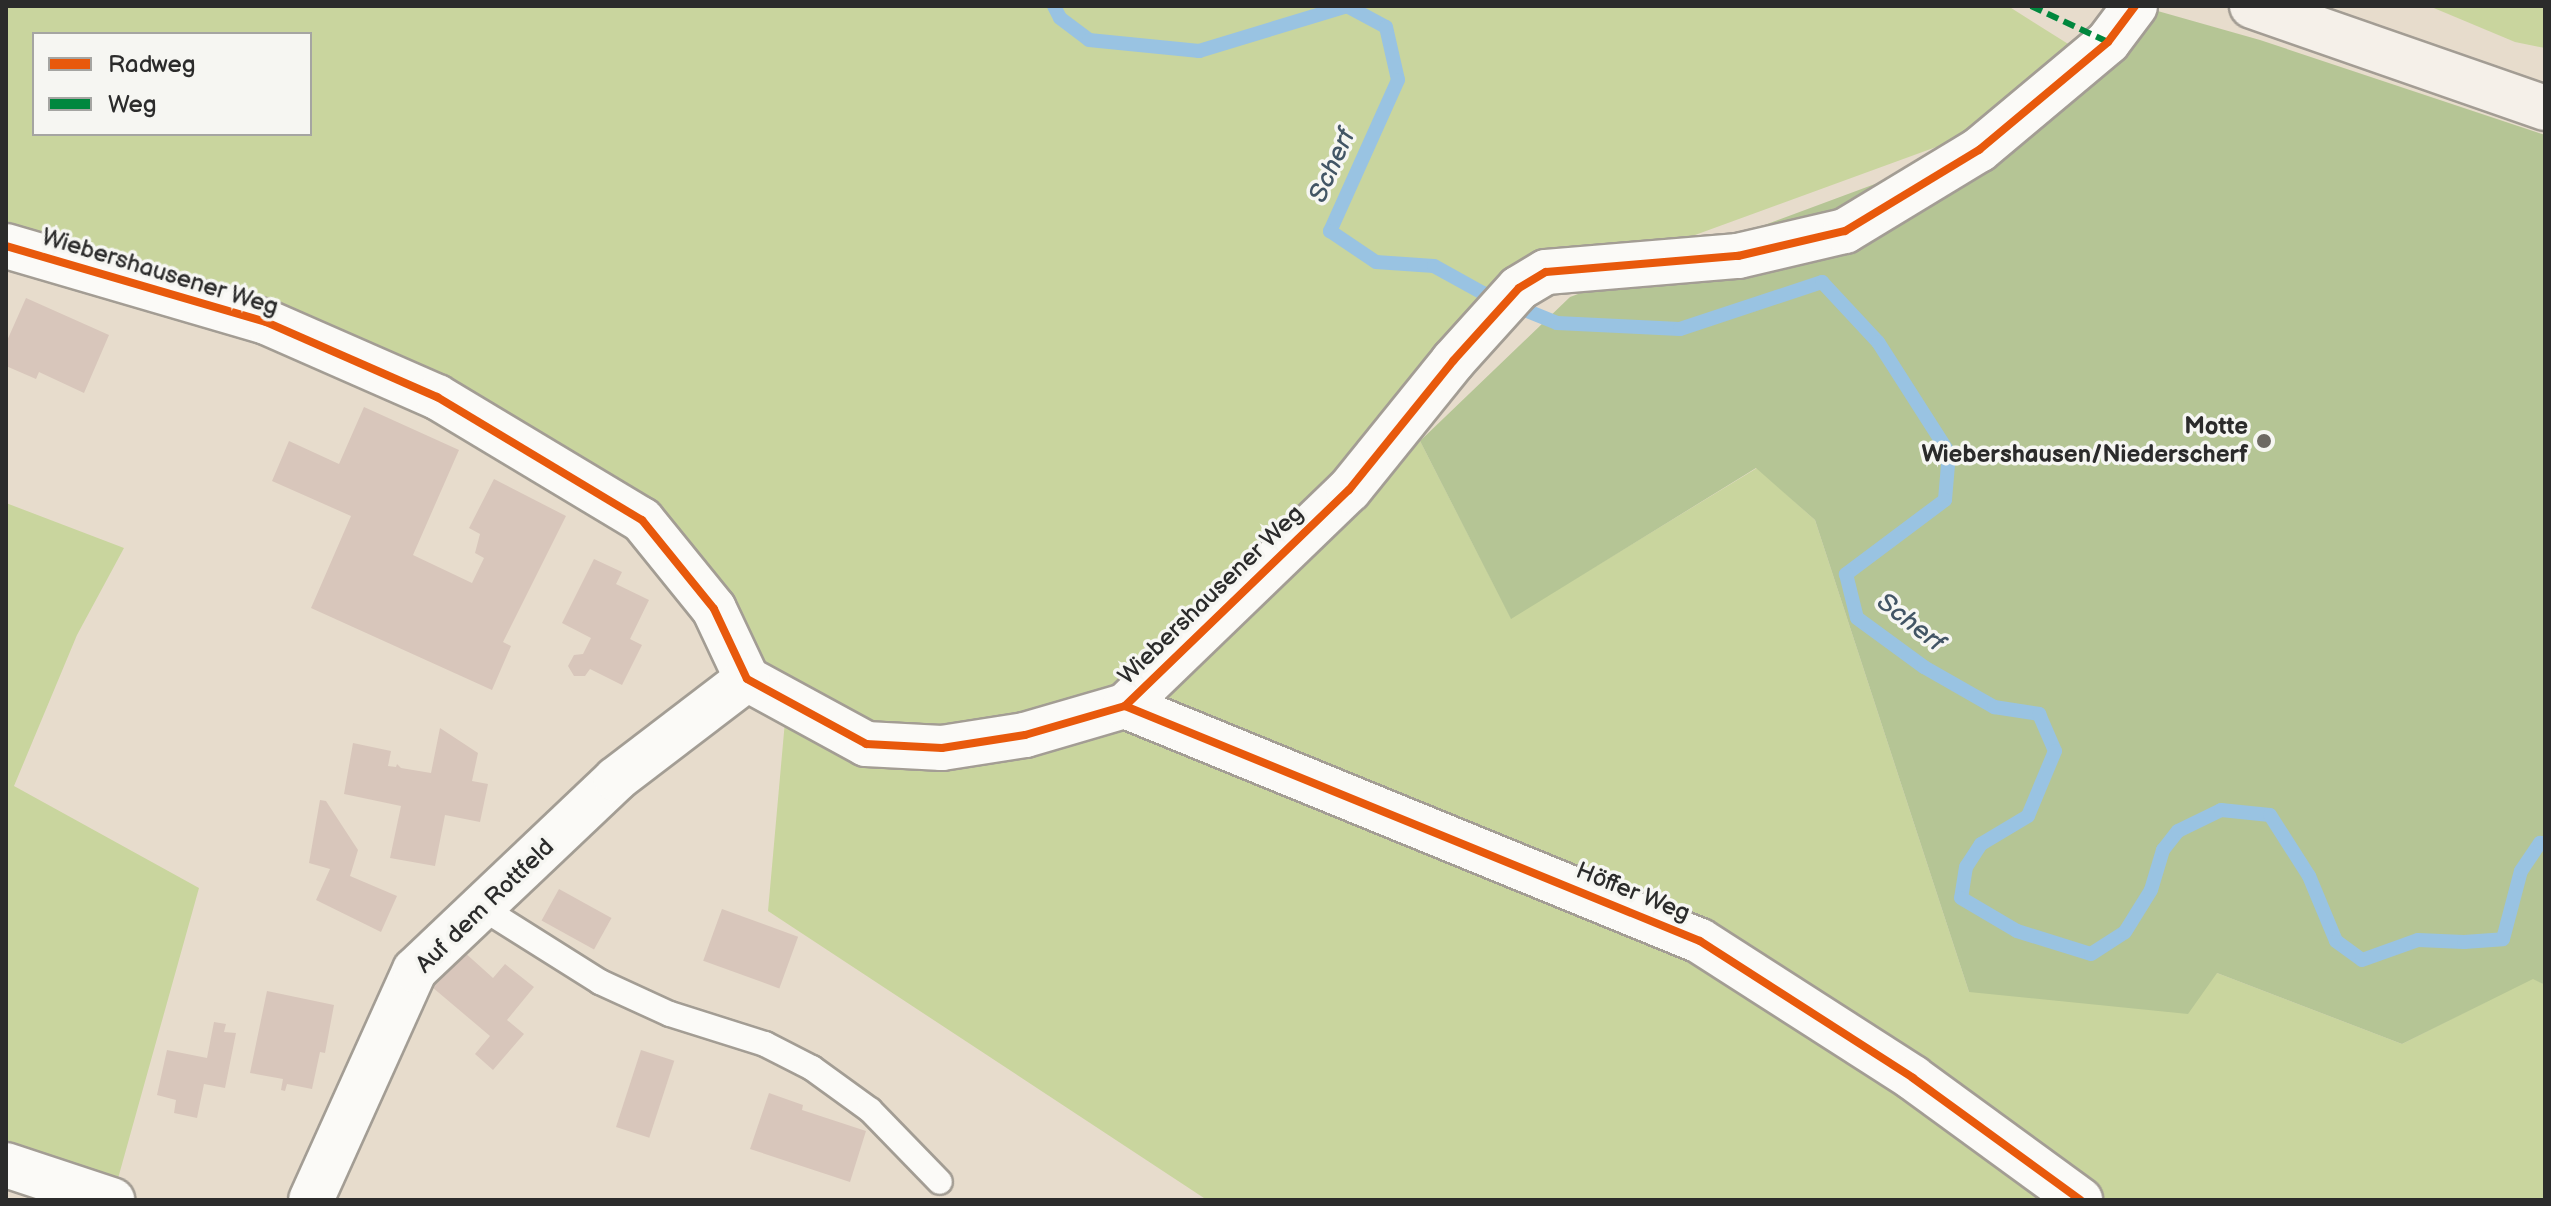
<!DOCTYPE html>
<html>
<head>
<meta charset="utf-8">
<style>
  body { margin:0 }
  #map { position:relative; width:2551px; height:1206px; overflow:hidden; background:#e7dccc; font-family:"Balsamiq Sans",sans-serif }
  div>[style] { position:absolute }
  .green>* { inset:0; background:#c9d59e }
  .forest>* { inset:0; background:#b5c595 }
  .stream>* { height:14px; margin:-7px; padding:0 7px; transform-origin:7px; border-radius:7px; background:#99c3e2 }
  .building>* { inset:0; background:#d8c6bb; transform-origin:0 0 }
  .roads { filter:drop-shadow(2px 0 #a39d94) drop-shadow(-2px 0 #a39d94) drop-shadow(0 2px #a39d94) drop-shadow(0 -2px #a39d94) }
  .service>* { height:24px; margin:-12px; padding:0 12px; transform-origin:12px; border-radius:12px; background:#fbfaf7 }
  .minor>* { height:44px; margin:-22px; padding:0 22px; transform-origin:22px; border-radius:22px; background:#fbfaf7 }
  .secondary>* { height:44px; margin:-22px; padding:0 22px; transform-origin:22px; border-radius:22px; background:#f5f0e9 }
  .quiet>* { height:6px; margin-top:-3px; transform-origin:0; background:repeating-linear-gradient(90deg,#00873e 0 12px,transparent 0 18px) }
  .cycleway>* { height:8px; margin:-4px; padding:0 4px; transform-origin:4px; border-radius:4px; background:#e8590c }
  .dots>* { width:22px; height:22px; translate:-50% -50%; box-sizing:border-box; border:4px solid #f6f6f2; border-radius:50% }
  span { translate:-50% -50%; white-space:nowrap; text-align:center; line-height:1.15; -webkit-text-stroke:7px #f6f6f2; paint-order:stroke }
  .street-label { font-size:24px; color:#2b2b2b }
  .poi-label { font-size:24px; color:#2b2b2b; font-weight:700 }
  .right { translate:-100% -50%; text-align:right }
  .water-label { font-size:26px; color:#425565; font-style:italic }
  .frame { position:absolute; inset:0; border:8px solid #2b2b2b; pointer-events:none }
  .legend { position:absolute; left:32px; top:32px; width:280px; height:104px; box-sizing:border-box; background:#f6f6f2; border:2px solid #a5a5a2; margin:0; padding:10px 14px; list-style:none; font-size:24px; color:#2b2b2b }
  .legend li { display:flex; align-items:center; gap:16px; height:40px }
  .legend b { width:40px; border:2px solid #a5a5a2 }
</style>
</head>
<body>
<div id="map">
  <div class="green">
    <div style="clip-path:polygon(evenodd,6px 6px,2008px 6px,2073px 47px,1969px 135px,1558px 285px,1416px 421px,1135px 703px,1019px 742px,797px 713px,651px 507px,439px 390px,6px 247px,6px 6px,34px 34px,310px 34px,310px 134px,34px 134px,34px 34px)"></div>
    <div style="clip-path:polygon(2429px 6px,2545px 6px,2545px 48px,2515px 42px)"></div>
    <div style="clip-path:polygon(1420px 441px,1511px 618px,1757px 468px,1815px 520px,1969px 992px,2217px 973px,2402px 1044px,2533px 978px,2545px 985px,2545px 1200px,2089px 1200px,1702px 939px,1145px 711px)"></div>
    <div style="clip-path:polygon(6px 503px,124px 548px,77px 635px,14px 786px,199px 888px,112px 1200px,6px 1165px)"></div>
    <div style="clip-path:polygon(1135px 718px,1668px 936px,2070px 1200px,1207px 1200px,768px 911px,785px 721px,868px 757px)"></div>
  </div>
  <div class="forest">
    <div style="clip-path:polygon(2140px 6px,2260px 40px,2545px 135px,2545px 985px,2533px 979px,2402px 1044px,2217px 973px,2188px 1014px,1969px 992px,1815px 520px,1756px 468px,1511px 619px,1420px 441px,1570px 297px,1972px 148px)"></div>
  </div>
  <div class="stream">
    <div style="left:1054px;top:6px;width:13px;rotate:63deg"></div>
    <div style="left:1060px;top:18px;width:36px;rotate:37deg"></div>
    <div style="left:1089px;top:40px;width:111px;rotate:5.7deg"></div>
    <div style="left:1199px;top:51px;width:155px;rotate:-16.9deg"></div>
    <div style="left:1347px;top:6px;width:44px;rotate:28.3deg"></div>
    <div style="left:1386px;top:27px;width:54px;rotate:77.2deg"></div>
    <div style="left:1398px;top:80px;width:166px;rotate:114.2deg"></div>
    <div style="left:1330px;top:231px;width:55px;rotate:34deg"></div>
    <div style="left:1376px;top:262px;width:58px;rotate:3.9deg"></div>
    <div style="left:1434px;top:266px;width:56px;rotate:28.9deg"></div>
    <div style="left:1483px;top:293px;width:80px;rotate:22.1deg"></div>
    <div style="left:1557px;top:323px;width:123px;rotate:2.8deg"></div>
    <div style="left:1680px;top:329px;width:150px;rotate:-18.3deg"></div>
    <div style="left:1822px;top:282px;width:82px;rotate:47deg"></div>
    <div style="left:1878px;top:342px;width:132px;rotate:57.4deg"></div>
    <div style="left:1949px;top:453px;width:47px;rotate:94.9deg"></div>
    <div style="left:1945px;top:500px;width:124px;rotate:143.2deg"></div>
    <div style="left:1846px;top:574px;width:45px;rotate:76deg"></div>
    <div style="left:1857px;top:618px;width:83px;rotate:36.2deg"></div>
    <div style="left:1924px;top:667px;width:81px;rotate:29.7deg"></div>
    <div style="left:1994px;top:707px;width:46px;rotate:8.8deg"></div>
    <div style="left:2039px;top:714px;width:40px;rotate:66.6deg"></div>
    <div style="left:2055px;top:751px;width:70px;rotate:112.6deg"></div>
    <div style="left:2028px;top:816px;width:55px;rotate:149.2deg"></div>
    <div style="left:1981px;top:844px;width:27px;rotate:123deg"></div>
    <div style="left:1966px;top:867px;width:31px;rotate:99deg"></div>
    <div style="left:1961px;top:898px;width:65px;rotate:30.5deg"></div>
    <div style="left:2017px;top:931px;width:77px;rotate:17.3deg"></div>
    <div style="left:2091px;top:954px;width:40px;rotate:-32.9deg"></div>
    <div style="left:2125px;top:932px;width:49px;rotate:-58.2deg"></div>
    <div style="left:2151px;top:890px;width:42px;rotate:-73.3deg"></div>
    <div style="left:2163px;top:850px;width:24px;rotate:-52deg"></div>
    <div style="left:2178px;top:831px;width:48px;rotate:-26deg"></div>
    <div style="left:2221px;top:810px;width:49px;rotate:5.8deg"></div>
    <div style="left:2270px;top:815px;width:72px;rotate:57.4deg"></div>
    <div style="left:2309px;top:876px;width:70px;rotate:67.4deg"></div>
    <div style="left:2336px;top:941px;width:32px;rotate:36deg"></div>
    <div style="left:2362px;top:960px;width:59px;rotate:-19.7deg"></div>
    <div style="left:2418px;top:940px;width:46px;rotate:2.5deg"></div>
    <div style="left:2464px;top:942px;width:39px;rotate:-4deg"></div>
    <div style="left:2503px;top:939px;width:70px;rotate:-75.2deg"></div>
    <div style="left:2521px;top:871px;width:34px;rotate:-56deg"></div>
    <div style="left:2540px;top:843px;width:5px"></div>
  </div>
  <div class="building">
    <div style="clip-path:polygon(26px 298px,109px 335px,84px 393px,39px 372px,36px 379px,6px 366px,6px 343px)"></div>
    <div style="clip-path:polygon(364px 407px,459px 450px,413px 555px,472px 583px,484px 558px,475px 553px,480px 534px,469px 528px,494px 479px,566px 516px,503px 642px,511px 646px,492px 690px,311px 608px,351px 516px,272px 481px,289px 441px,339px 464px)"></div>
    <div style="clip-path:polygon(594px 559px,622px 572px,616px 584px,649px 600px,630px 639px,642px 645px,622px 685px,590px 669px,585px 676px,574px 676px,568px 666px,574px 655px,583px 654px,591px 638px,562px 623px)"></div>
    <div style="clip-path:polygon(440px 728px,478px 753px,472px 781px,488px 784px,480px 822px,445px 815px,435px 866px,390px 858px,401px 806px,344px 794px,353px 743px,391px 751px,388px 766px,396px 767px,397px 764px,401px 768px,431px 773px)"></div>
    <div style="clip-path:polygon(320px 800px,326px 801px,358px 850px,350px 876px,397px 896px,381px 932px,316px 900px,330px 869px,309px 863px)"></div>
    <div style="left:559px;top:889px;width:60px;height:36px;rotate:29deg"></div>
    <div style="left:722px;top:909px;width:81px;height:55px;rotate:20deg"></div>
    <div style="clip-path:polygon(463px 951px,493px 978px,505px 964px,534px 987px,507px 1020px,524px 1034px,493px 1070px,475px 1054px,490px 1036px,432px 987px)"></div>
    <div style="clip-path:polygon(267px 991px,334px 1005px,325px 1053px,320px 1052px,312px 1089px,287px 1084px,285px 1091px,281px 1090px,283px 1079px,250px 1073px)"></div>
    <div style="clip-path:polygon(214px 1022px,226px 1024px,224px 1032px,236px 1033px,225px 1088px,204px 1084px,197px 1118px,174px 1113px,176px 1100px,157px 1095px,167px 1050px,207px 1058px)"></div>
    <div style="left:641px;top:1050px;width:35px;height:81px;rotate:18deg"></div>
    <div style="clip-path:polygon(769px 1093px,803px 1105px,802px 1110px,866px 1131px,850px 1182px,750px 1149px)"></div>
  </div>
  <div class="roads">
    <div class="service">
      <div style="left:481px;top:907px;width:141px;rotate:32.2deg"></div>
      <div style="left:600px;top:982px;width:77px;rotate:24.6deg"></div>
      <div style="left:670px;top:1014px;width:100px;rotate:17.5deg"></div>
      <div style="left:765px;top:1044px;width:53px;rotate:27.1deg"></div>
      <div style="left:812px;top:1068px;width:72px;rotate:35.9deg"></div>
      <div style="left:870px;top:1110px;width:100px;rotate:45.8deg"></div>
    </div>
    <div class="minor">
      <div style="left:6px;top:246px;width:271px;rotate:16.3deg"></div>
      <div style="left:266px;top:322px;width:187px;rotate:23.7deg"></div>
      <div style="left:437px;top:397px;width:239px;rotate:31deg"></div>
      <div style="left:642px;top:520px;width:114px;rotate:51deg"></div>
      <div style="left:714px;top:609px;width:77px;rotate:64.8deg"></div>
      <div style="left:747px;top:679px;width:136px;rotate:28.6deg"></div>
      <div style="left:866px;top:744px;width:76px;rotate:3deg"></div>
      <div style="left:942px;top:748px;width:84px;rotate:-8.9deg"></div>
      <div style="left:1025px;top:735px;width:104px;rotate:-16.2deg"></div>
      <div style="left:1125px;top:706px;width:311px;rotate:-44deg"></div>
      <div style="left:1349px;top:490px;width:166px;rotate:-51.1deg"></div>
      <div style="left:1453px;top:361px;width:98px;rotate:-47.9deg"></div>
      <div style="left:1519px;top:288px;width:31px;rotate:-31deg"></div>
      <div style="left:1546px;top:272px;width:193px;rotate:-4.8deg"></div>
      <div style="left:1738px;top:256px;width:110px;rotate:-13.2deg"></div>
      <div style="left:1845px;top:231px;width:157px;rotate:-31.2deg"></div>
      <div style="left:1979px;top:150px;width:168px;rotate:-39.9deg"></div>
      <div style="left:2108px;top:42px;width:45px;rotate:-53.1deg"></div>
      <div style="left:1125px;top:706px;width:621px;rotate:22.23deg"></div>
      <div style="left:1700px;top:941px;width:253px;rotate:32.7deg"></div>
      <div style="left:1913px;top:1078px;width:207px;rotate:36.1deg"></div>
      <div style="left:6px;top:1165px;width:112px;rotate:18.3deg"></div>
      <div style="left:311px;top:1200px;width:252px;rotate:-65.7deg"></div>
      <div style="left:415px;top:970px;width:277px;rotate:-43.5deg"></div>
      <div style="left:616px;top:779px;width:165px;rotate:-37.4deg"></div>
    </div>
    <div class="secondary">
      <div style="left:2252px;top:6px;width:310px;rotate:19.2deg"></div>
    </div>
  </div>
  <div class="quiet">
    <div style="left:2031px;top:6px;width:85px;rotate:25.1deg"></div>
  </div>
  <div class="cycleway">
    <div style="left:6px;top:246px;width:271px;rotate:16.3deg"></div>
    <div style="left:266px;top:322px;width:187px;rotate:23.7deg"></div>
    <div style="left:437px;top:397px;width:239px;rotate:31deg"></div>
    <div style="left:642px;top:520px;width:114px;rotate:51deg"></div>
    <div style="left:714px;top:609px;width:77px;rotate:64.8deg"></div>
    <div style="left:747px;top:679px;width:136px;rotate:28.6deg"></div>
    <div style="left:866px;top:744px;width:76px;rotate:3deg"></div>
    <div style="left:942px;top:748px;width:84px;rotate:-8.9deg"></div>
    <div style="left:1025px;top:735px;width:104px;rotate:-16.2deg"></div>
    <div style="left:1125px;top:706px;width:311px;rotate:-44deg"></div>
    <div style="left:1349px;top:490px;width:166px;rotate:-51.1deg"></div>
    <div style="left:1453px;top:361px;width:98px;rotate:-47.9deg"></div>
    <div style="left:1519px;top:288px;width:31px;rotate:-31deg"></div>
    <div style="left:1546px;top:272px;width:193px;rotate:-4.8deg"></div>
    <div style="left:1738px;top:256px;width:110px;rotate:-13.2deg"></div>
    <div style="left:1845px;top:231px;width:157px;rotate:-31.2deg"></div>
    <div style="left:1979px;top:150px;width:168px;rotate:-39.9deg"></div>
    <div style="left:2108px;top:42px;width:45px;rotate:-53.1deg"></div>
    <div style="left:1125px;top:706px;width:621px;rotate:22.23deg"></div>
    <div style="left:1700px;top:941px;width:253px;rotate:32.7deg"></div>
    <div style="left:1913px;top:1078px;width:207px;rotate:36.1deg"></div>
  </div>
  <div class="dots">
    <div style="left:2264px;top:441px;background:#6d6963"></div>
  </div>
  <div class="street-label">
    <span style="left:160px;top:272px;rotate:17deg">Wiebershausener Weg</span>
    <span style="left:1211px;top:595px;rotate:-44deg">Wiebershausener Weg</span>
    <span style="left:1633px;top:892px;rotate:22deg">Höffer Weg</span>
    <span style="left:485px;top:906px;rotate:-44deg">Auf dem Rottfeld</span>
  </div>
  <div class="poi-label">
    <span class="right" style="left:2248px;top:441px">Motte<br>Wiebershausen/Niederscherf</span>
  </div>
  <div class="water-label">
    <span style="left:1333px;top:166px;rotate:-66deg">Scherf</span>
    <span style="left:1910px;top:623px;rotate:38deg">Scherf</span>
  </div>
  <div class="frame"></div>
  <ul class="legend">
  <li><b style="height:10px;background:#e8590c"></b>Radweg</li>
  <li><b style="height:10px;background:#00873e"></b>Weg</li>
  </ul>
</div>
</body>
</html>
